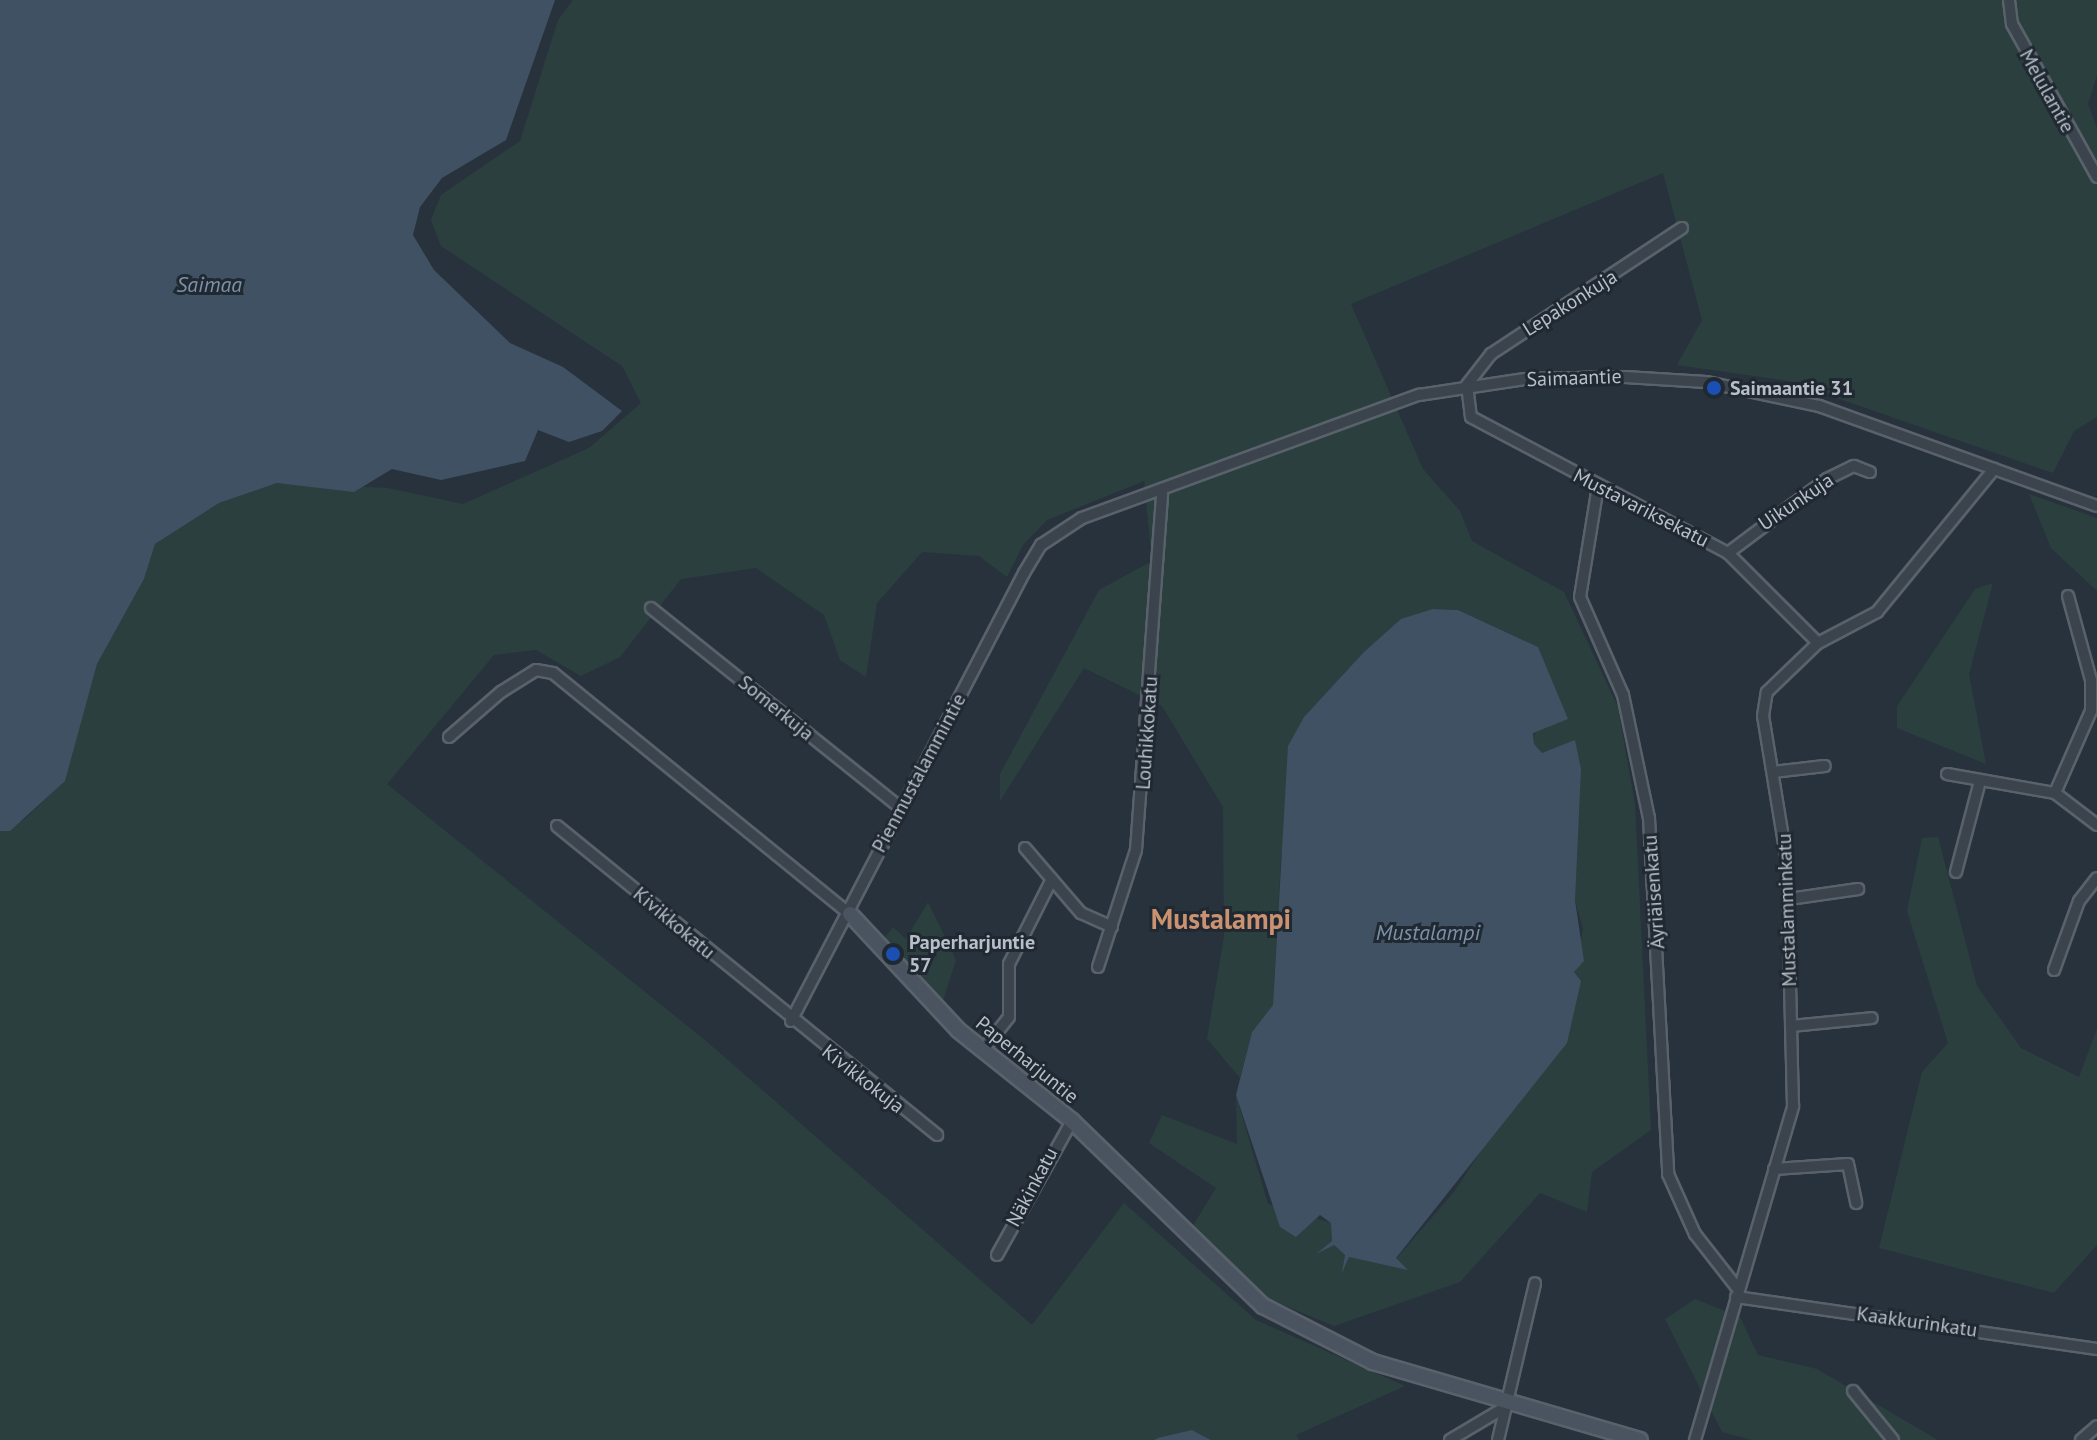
<!DOCTYPE html>
<html>
<head>
<meta charset="utf-8">
<style>
  body { margin:0 }
  #map { position:relative; width:2097px; height:1440px; overflow:hidden; background:#28323d; font-family:"PT Sans",sans-serif }
  div>[style] { position:absolute }
  .green>* { inset:0; background:#2b3f3f }
  .water>* { inset:0; background:#405164 }
  .roads { filter:drop-shadow(2px 0 #59626b) drop-shadow(-2px 0 #59626b) drop-shadow(0 2px #59626b) drop-shadow(0 -2px #59626b) }
  .street>* { height:10px; margin:-5px; padding:0 5px; transform-origin:5px; border-radius:5px; background:#3b444d }
  .secondary>* { height:14px; margin:-7px; padding:0 7px; transform-origin:7px; border-radius:7px; background:#4a5360 }
  .dots>* { width:22px; height:22px; translate:-50% -50%; box-sizing:border-box; border:4px solid #202932; border-radius:50% }
  span { translate:-50% -50%; white-space:nowrap; text-align:center; line-height:1.15; -webkit-text-stroke:6px #202932; paint-order:stroke }
  .street-label { font-size:20px; color:#b8bfc8 }
  .poi-label { font-size:20px; color:#b8bfc8; font-weight:700 }
  .left { translate:0 -50%; text-align:left }
  .water-label { font-size:22px; color:#7c91a8; font-style:italic }
  .district-label { font-size:28px; color:#ca9271; font-weight:700 }
</style>
</head>
<body>
<div id="map">
  <div class="green">
    <div style="clip-path:polygon(573px 0,2097px 0,2097px 75px,2088px 104px,2097px 128px,2097px 417px,2074px 431px,2053px 473px,1788px 381px,1677px 365px,1702px 320px,1663px 173px,1351px 304px,1423px 469px,1460px 511px,1472px 541px,1564px 592px,1618px 707px,1635px 804px,1651px 1130px,1592px 1172px,1587px 1212px,1540px 1193px,1460px 1282px,1334px 1326px,1269px 1299px,1189px 1232px,1216px 1188px,1149px 1143px,1162px 1115px,1237px 1144px,1236px 1095px,1268px 1204px,1332px 1223px,1332px 1241px,1321px 1250px,1334px 1245px,1345px 1255px,1344px 1269px,1349px 1257px,1407px 1269px,1396px 1259px,1454px 1192px,1494px 1131px,1580px 981px,1574px 972px,1583px 929px,1575px 900px,1575px 741px,1542px 753px,1534px 744px,1538px 647px,1458px 610px,1433px 609px,1363px 653px,1304px 717px,1281px 857px,1273px 1005px,1252px 1032px,1240px 1078px,1207px 1039px,1224px 936px,1223px 807px,1162px 706px,1084px 668px,1000px 801px,1000px 774px,1099px 590px,1152px 561px,1144px 481px,1047px 520px,1023px 545px,1007px 577px,979px 556px,922px 552px,877px 603px,866px 677px,840px 660px,824px 615px,756px 568px,681px 579px,620px 657px,581px 676px,536px 650px,494px 655px,387px 784px,706px 1041px,1032px 1325px,1124px 1203px,1256px 1320px,1405px 1386px,1296px 1435px,1299px 1440px,1211px 1440px,1192px 1430px,1154px 1440px,0 1440px,0 831px,24px 820px,65px 780px,97px 664px,144px 579px,155px 544px,219px 503px,277px 483px,388px 488px,463px 504px,589px 448px,641px 403px,622px 366px,441px 246px,431px 220px,441px 195px,520px 141px,558px 20px)"></div>
    <div style="clip-path:polygon(2029px 494px,2097px 518px,2097px 591px,2051px 548px)"></div>
    <div style="clip-path:polygon(1993px 583px,1969px 674px,1986px 764px,1897px 728px,1897px 706px,1975px 589px)"></div>
    <div style="clip-path:polygon(1938px 837px,1977px 986px,2021px 1048px,2079px 1077px,2097px 1029px,2097px 1245px,2054px 1293px,1879px 1248px,1922px 1072px,1948px 1043px,1907px 911px,1922px 838px)"></div>
    <div style="clip-path:polygon(928px 902px,956px 960px,942px 1004px,883px 940px,893px 927px,906px 939px)"></div>
    <div style="clip-path:polygon(1695px 1299px,1740px 1317px,1758px 1355px,1817px 1369px,1938px 1440px,1752px 1440px,1722px 1432px,1665px 1319px)"></div>
  </div>
  <div class="water">
    <div style="clip-path:polygon(0 0,555px 0,506px 140px,442px 178px,420px 207px,413px 235px,434px 270px,510px 343px,563px 367px,622px 411px,602px 431px,569px 442px,538px 430px,525px 461px,441px 480px,392px 469px,354px 492px,277px 483px,219px 503px,155px 544px,144px 579px,97px 664px,65px 781px,10px 831px,0 831px)"></div>
    <div style="clip-path:polygon(1433px 609px,1458px 610px,1538px 647px,1568px 719px,1533px 733px,1534px 744px,1542px 753px,1575px 740px,1581px 769px,1575px 900px,1584px 961px,1574px 972px,1581px 981px,1567px 1043px,1396px 1258px,1408px 1270px,1349px 1257px,1342px 1273px,1345px 1255px,1334px 1245px,1316px 1254px,1332px 1241px,1331px 1223px,1320px 1215px,1296px 1237px,1280px 1227px,1236px 1095px,1252px 1032px,1273px 1005px,1288px 746px,1304px 717px,1363px 653px,1401px 619px)"></div>
    <div style="clip-path:polygon(1192px 1430px,1211px 1440px,1154px 1440px,1158px 1438px)"></div>
  </div>
  <div class="roads">
    <div class="street">
      <div style="left:2009px;top:0;width:24px;rotate:83deg"></div>
      <div style="left:2012px;top:24px;width:175px;rotate:60.9deg"></div>
      <div style="left:1682px;top:228px;width:229px;rotate:146.6deg"></div>
      <div style="left:1491px;top:354px;width:39px;rotate:128deg"></div>
      <div style="left:1467px;top:385px;width:32px;rotate:83deg"></div>
      <div style="left:1471px;top:417px;width:291px;rotate:27.9deg"></div>
      <div style="left:1728px;top:553px;width:127px;rotate:45deg"></div>
      <div style="left:1598px;top:486px;width:112px;rotate:99.2deg"></div>
      <div style="left:1580px;top:597px;width:107px;rotate:66.3deg"></div>
      <div style="left:1623px;top:695px;width:126px;rotate:78.1deg"></div>
      <div style="left:1649px;top:818px;width:357px;rotate:86.9deg"></div>
      <div style="left:1668px;top:1174px;width:66px;rotate:65.8deg"></div>
      <div style="left:1695px;top:1234px;width:70px;rotate:52deg"></div>
      <div style="left:1728px;top:553px;width:124px;rotate:-36.8deg"></div>
      <div style="left:1827px;top:479px;width:30px;rotate:-26deg"></div>
      <div style="left:1854px;top:466px;width:17px;rotate:21deg"></div>
      <div style="left:651px;top:608px;width:320px;rotate:38.7deg"></div>
      <div style="left:449px;top:737px;width:69px;rotate:-40.9deg"></div>
      <div style="left:501px;top:692px;width:41px;rotate:-32.2deg"></div>
      <div style="left:536px;top:670px;width:17px;rotate:10deg"></div>
      <div style="left:553px;top:673px;width:382px;rotate:39.1deg"></div>
      <div style="left:1773px;top:772px;width:52px;rotate:-6.6deg"></div>
      <div style="left:1947px;top:774px;width:110px;rotate:10deg"></div>
      <div style="left:2055px;top:793px;width:53px;rotate:37.3deg"></div>
      <div style="left:2055px;top:793px;width:90px;rotate:-66.3deg"></div>
      <div style="left:2091px;top:711px;width:31px;rotate:-90deg"></div>
      <div style="left:2091px;top:680px;width:87px;rotate:-105.3deg"></div>
      <div style="left:557px;top:826px;width:490px;rotate:39.1deg"></div>
      <div style="left:1025px;top:848px;width:86px;rotate:49.3deg"></div>
      <div style="left:1081px;top:913px;width:34px;rotate:24deg"></div>
      <div style="left:1956px;top:872px;width:94px;rotate:-75.2deg"></div>
      <div style="left:1789px;top:899px;width:70px;rotate:-8.2deg"></div>
      <div style="left:1098px;top:967px;width:123px;rotate:-72deg"></div>
      <div style="left:1136px;top:850px;width:358px;rotate:-85.8deg"></div>
      <div style="left:2054px;top:970px;width:73px;rotate:-70.1deg"></div>
      <div style="left:2079px;top:901px;width:29px;rotate:-52deg"></div>
      <div style="left:791px;top:1021px;width:505px;rotate:-62.52deg"></div>
      <div style="left:1024px;top:573px;width:33px;rotate:-59deg"></div>
      <div style="left:1041px;top:545px;width:49px;rotate:-33.4deg"></div>
      <div style="left:1082px;top:518px;width:359px;rotate:-20.1deg"></div>
      <div style="left:1419px;top:395px;width:107px;rotate:-8.6deg"></div>
      <div style="left:1525px;top:379px;width:100px;rotate:-1.1deg"></div>
      <div style="left:1625px;top:377px;width:81px;rotate:3.5deg"></div>
      <div style="left:1706px;top:382px;width:116px;rotate:12deg"></div>
      <div style="left:1819px;top:406px;width:295px;rotate:19.8deg"></div>
      <div style="left:1791px;top:1026px;width:81px;rotate:-5.6deg"></div>
      <div style="left:982px;top:1051px;width:43px;rotate:-51.5deg"></div>
      <div style="left:1009px;top:1017px;width:53px;rotate:-90deg"></div>
      <div style="left:1009px;top:964px;width:95px;rotate:-63.2deg"></div>
      <div style="left:1774px;top:1169px;width:74px;rotate:-3.9deg"></div>
      <div style="left:1848px;top:1164px;width:40px;rotate:78deg"></div>
      <div style="left:997px;top:1255px;width:154px;rotate:-60.8deg"></div>
      <div style="left:1736px;top:1297px;width:365px;rotate:8.2deg"></div>
      <div style="left:1853px;top:1391px;width:63px;rotate:50.8deg"></div>
      <div style="left:1450px;top:1440px;width:69px;rotate:-30.7deg"></div>
      <div style="left:1498px;top:1440px;width:161px;rotate:-76.7deg"></div>
      <div style="left:1695px;top:1440px;width:348px;rotate:-73.6deg"></div>
      <div style="left:1793px;top:1106px;width:244px;rotate:-91.4deg"></div>
      <div style="left:1787px;top:862px;width:148px;rotate:-99.3deg"></div>
      <div style="left:1763px;top:716px;width:24px;rotate:-81deg"></div>
      <div style="left:1767px;top:692px;width:71px;rotate:-43.9deg"></div>
      <div style="left:1818px;top:643px;width:67px;rotate:-27.7deg"></div>
      <div style="left:1877px;top:612px;width:185px;rotate:-50.7deg"></div>
      <div style="left:2081px;top:1440px;width:21px;rotate:-41deg"></div>
    </div>
    <div class="secondary">
      <div style="left:850px;top:914px;width:158px;rotate:47deg"></div>
      <div style="left:958px;top:1030px;width:146px;rotate:38.6deg"></div>
      <div style="left:1072px;top:1121px;width:266px;rotate:44.1deg"></div>
      <div style="left:1263px;top:1306px;width:123px;rotate:27deg"></div>
      <div style="left:1373px;top:1362px;width:278px;rotate:16.3deg"></div>
    </div>
  </div>
  <div class="dots">
    <div style="left:1714px;top:388px;background:#1a4fb4"></div>
    <div style="left:893px;top:954px;background:#1a4fb4"></div>
  </div>
  <div class="street-label">
    <span style="left:2047px;top:91px;rotate:61deg">Melulantie</span>
    <span style="left:1570px;top:303px;rotate:-32deg">Lepakonkuja</span>
    <span style="left:1574px;top:378px;rotate:-2deg">Saimaantie</span>
    <span style="left:1796px;top:502px;rotate:-34deg">Uikunkuja</span>
    <span style="left:1641px;top:508px;rotate:27deg">Mustavariksekatu</span>
    <span style="left:776px;top:708px;rotate:39deg">Somerkuja</span>
    <span style="left:1147px;top:733px;rotate:-86deg">Louhikkokatu</span>
    <span style="left:919px;top:773px;rotate:-62deg">Pienmustalammintie</span>
    <span style="left:1654px;top:892px;rotate:-94deg">Äyriäisenkatu</span>
    <span style="left:1787px;top:910px;rotate:-92deg">Mustalamminkatu</span>
    <span style="left:674px;top:923px;rotate:40deg">Kivikkokatu</span>
    <span style="left:1027px;top:1060px;rotate:39deg">Paperharjuntie</span>
    <span style="left:863px;top:1079px;rotate:38deg">Kivikkokuja</span>
    <span style="left:1032px;top:1187px;rotate:-62deg">Näkinkatu</span>
    <span style="left:1917px;top:1322px;rotate:8deg">Kaakkurinkatu</span>
  </div>
  <div class="poi-label">
    <span class="left" style="left:1730px;top:388px">Saimaantie 31</span>
    <span class="left" style="left:909px;top:954px">Paperharjuntie<br>57</span>
  </div>
  <div class="water-label">
    <span style="left:209px;top:285px">Saimaa</span>
    <span style="left:1428px;top:933px">Mustalampi</span>
  </div>
  <div class="district-label">
    <span style="left:1221px;top:919px">Mustalampi</span>
  </div>
</div>
</body>
</html>
